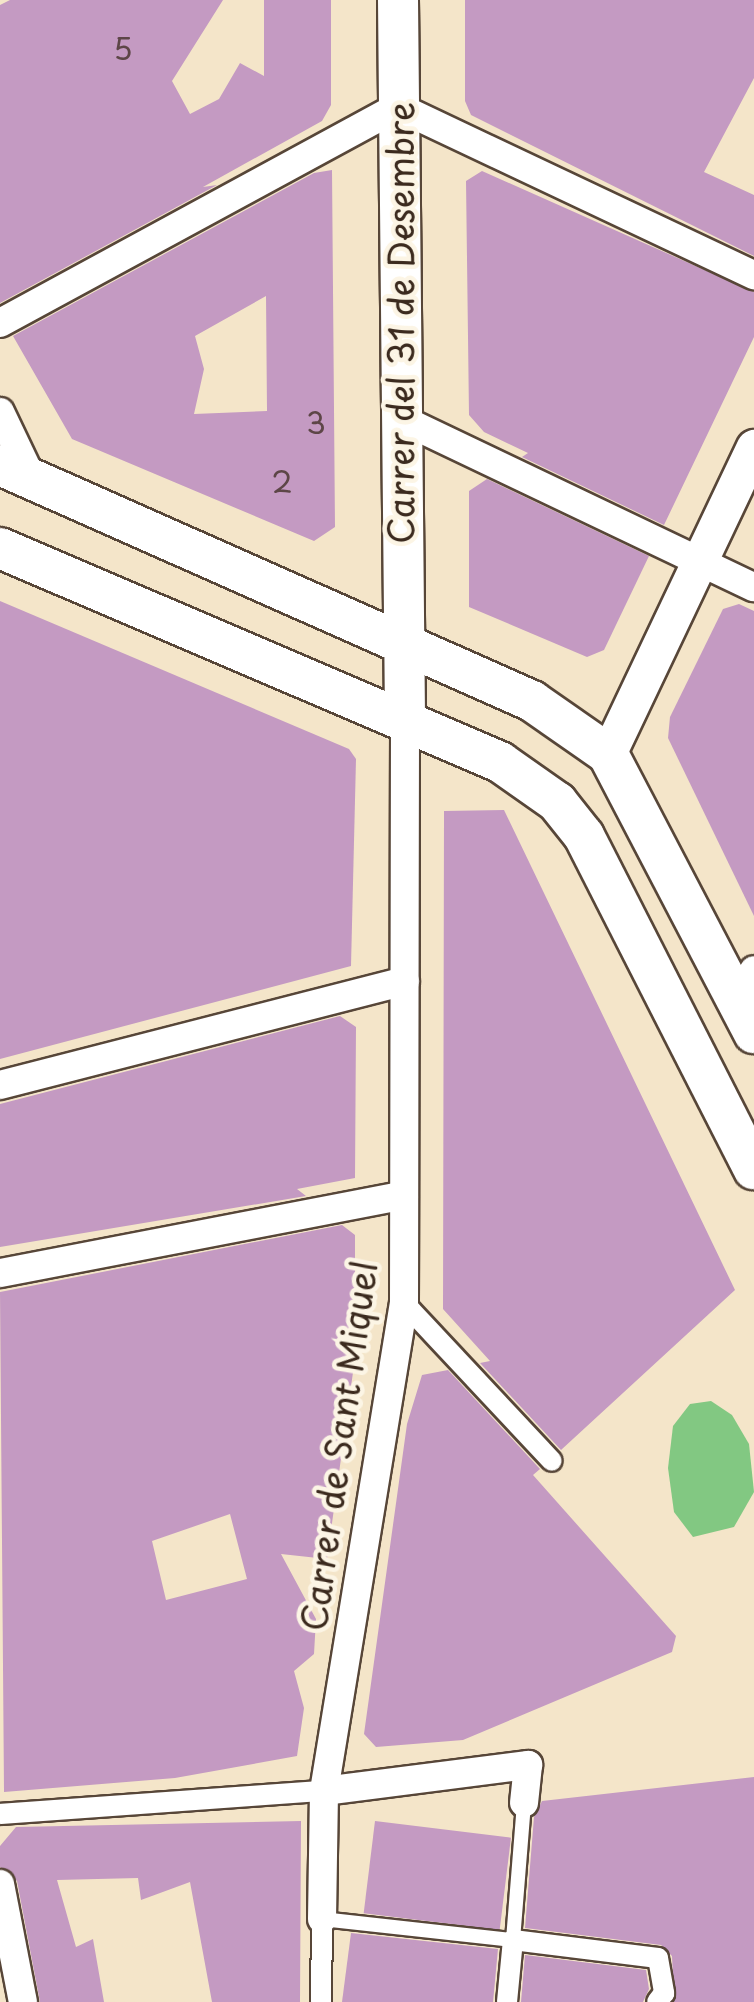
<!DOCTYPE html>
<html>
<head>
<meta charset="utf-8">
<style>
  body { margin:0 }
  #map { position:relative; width:754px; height:2002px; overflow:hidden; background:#f4e5c9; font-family:"Playpen Sans",sans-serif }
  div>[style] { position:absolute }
  .green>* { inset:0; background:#82c882 }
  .building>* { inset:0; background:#c49ac2; transform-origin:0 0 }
  .roads { filter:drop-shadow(2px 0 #574638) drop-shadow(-2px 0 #574638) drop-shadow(0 2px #574638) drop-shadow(0 -2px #574638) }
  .service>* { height:14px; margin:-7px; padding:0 7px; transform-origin:7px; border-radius:7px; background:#fff }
  .pedestrian>* { height:20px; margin:-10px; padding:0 10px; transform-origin:10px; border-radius:10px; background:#fff }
  .minor>* { height:28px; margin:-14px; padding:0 14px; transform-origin:14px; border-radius:14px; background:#fff }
  .tertiary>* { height:35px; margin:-17.5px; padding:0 17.5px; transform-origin:17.5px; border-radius:17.5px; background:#fff }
  .secondary>* { height:40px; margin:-20px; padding:0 20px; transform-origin:20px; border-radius:20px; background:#fff }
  span { translate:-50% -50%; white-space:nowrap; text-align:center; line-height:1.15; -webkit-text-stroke:9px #fcf5e5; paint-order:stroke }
  .number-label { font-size:30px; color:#5d4647 }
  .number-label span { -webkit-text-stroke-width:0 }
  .street-label { font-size:35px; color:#3b2a1e }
</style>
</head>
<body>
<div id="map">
  <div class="green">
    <div style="clip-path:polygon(711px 1401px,732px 1415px,749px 1444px,754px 1492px,734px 1527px,693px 1537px,674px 1512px,668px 1468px,673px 1426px,690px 1404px)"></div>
  </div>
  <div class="building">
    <div style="clip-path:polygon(10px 0,223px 0,172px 81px,190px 114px,219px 99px,240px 63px,264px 76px,264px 0,331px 0,331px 105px,322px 121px,203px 187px,217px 185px,0 303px,0 5px)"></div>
    <div style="clip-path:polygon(465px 0,754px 0,754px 78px,704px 172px,754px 195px,754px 256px,471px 115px,465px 101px)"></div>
    <div style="clip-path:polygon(evenodd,332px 170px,335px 527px,314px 541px,72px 439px,13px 336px,314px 173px,332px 170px,266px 296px,267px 411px,194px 414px,204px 369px,195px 336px,266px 296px)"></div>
    <div style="clip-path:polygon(482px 171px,754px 292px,754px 337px,664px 525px,522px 457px,528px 453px,484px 432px,469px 415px,466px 181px)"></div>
    <div style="clip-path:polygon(487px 479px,649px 556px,604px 650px,587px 657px,469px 607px,469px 491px)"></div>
    <div style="clip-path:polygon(0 601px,349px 749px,356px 759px,351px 966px,0 1059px)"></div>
    <div style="clip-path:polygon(739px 604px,754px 611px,754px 916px,668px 738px,670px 717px,723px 609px)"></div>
    <div style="clip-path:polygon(504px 810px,735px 1290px,561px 1450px,480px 1363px,490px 1361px,443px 1309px,444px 811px)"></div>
    <div style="clip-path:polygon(340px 1016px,356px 1027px,355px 1178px,297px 1189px,306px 1196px,0 1247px,0 1104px)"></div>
    <div style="clip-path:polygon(evenodd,342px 1225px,355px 1235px,355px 1358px,327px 1559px,281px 1554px,316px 1619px,314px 1654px,294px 1671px,304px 1708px,297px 1756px,175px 1778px,4px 1792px,0 1292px,342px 1225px,230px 1514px,247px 1579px,166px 1600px,152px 1541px,230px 1514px)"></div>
    <div style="clip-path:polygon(448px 1370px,540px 1469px,533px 1475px,676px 1636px,672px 1652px,463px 1740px,376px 1747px,364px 1734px,407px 1424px,422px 1375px)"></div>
    <div style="clip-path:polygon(754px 1777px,754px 2002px,674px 2002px,672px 1956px,661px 1945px,525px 1928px,534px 1817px,542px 1801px)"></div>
    <div style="clip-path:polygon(301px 1821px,300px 2002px,212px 2002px,190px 1882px,141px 1900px,138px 1878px,57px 1880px,76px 1947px,93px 1939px,104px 2002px,40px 2002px,17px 1881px,0 1867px,0 1846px,16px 1827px)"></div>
    <div style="left:375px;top:1821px;width:137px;height:93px;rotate:7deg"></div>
    <div style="clip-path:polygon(351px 1933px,498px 1949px,493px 2002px,342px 2002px)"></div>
    <div style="clip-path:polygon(525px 1955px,646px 1970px,649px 1989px,643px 2002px,521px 2002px)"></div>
  </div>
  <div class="roads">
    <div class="service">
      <div style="left:322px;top:1919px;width:192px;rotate:6.3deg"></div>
      <div style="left:513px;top:1940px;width:137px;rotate:-85.4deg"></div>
    </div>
    <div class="pedestrian">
      <div style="left:404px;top:1303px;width:216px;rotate:46.9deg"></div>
      <div style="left:0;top:1814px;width:325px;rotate:-4.1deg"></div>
      <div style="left:321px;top:2002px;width:83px;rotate:-89.3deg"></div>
      <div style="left:507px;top:2002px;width:62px;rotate:-84.5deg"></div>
      <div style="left:513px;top:1940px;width:146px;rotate:7.1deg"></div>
      <div style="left:658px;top:1958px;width:36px;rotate:80deg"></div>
      <div style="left:664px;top:1993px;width:11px;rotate:128deg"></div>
    </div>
    <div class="minor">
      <div style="left:0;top:323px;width:453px;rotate:-28.5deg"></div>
      <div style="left:398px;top:107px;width:394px;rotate:25.3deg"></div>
      <div style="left:0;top:412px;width:74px;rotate:64.5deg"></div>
      <div style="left:401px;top:419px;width:391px;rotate:25.5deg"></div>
      <div style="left:736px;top:998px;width:33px;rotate:-57deg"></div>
      <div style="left:0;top:1085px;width:418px;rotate:-14.4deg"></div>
      <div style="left:0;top:1273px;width:411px;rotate:-10.9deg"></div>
      <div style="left:324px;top:1791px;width:206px;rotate:-7.3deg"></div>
      <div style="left:528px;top:1765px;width:38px;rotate:96deg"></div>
      <div style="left:0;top:1884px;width:120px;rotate:79deg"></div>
      <div style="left:322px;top:1919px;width:128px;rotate:-89.1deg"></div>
      <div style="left:324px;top:1791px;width:495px;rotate:-80.7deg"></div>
      <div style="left:404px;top:1303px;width:583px;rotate:-89.9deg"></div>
    </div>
    <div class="tertiary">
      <div style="left:608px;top:754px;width:340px;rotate:-64.6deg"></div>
    </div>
    <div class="secondary">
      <div style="left:398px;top:0;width:720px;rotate:89.44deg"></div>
      <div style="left:0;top:465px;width:582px;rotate:23.92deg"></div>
      <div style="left:532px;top:701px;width:93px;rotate:34.9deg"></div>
      <div style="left:608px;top:754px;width:315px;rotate:62.4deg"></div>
      <div style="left:0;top:548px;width:544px;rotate:23.17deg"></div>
      <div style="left:500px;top:762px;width:70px;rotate:35.1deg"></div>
      <div style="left:557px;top:802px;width:43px;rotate:51.5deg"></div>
      <div style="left:584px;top:836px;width:374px;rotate:63deg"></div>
    </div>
  </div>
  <div class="number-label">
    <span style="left:123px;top:48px">5</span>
    <span style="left:316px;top:422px">3</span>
    <span style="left:282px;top:481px">2</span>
  </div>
  <div class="street-label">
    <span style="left:400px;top:323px;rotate:-90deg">Carrer del 31 de Desembre</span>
    <span style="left:338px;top:1446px;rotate:-82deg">Carrer de Sant Miquel</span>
  </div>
</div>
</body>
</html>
